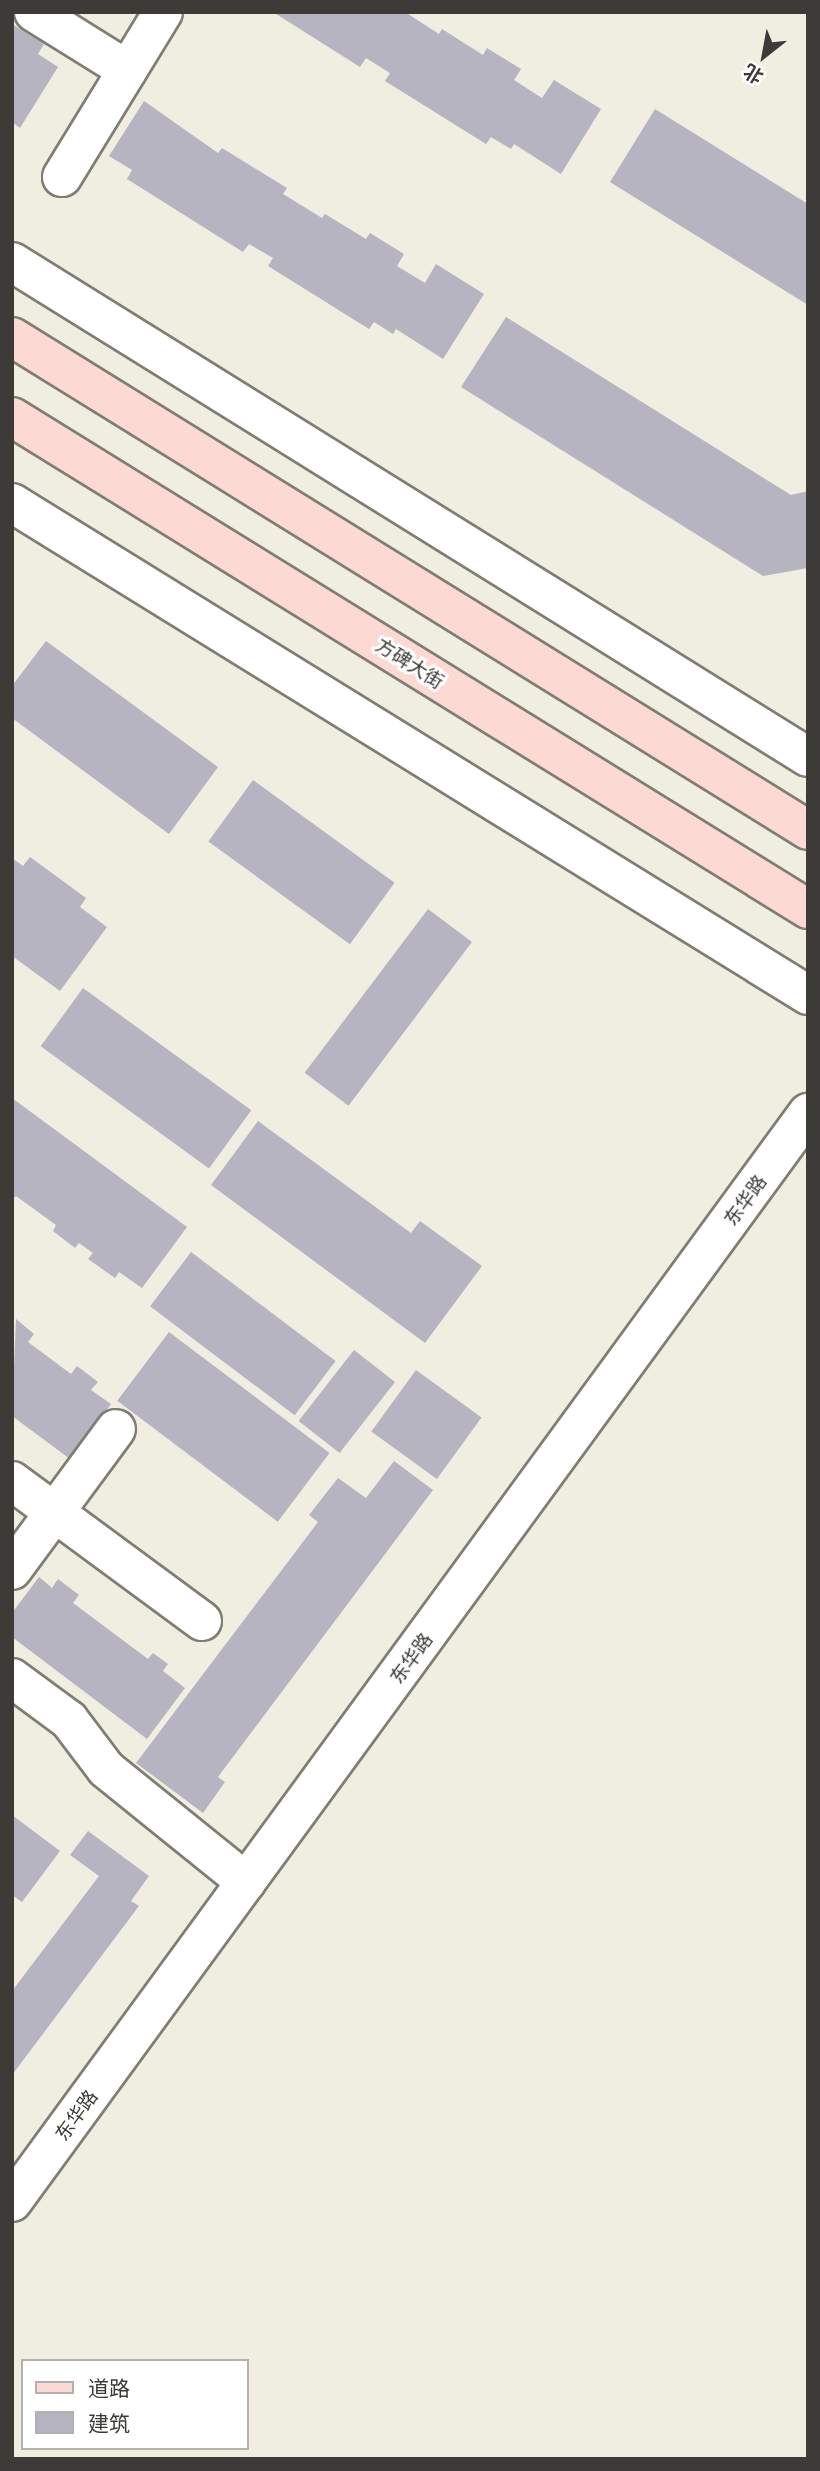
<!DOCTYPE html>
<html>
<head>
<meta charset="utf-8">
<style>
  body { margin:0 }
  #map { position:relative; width:820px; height:2471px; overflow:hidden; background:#f0ede1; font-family:"Titillium Web","Noto Sans SC",sans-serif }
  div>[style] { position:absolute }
  .building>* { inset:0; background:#b6b4c0; transform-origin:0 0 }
  .roads { filter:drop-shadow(2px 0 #807d72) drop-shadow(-2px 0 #807d72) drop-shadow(0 2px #807d72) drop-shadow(0 -2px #807d72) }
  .minor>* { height:38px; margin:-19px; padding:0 19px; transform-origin:19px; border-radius:19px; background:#fff }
  .major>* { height:38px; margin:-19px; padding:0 19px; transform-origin:19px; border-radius:19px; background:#fdd9d3 }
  span { translate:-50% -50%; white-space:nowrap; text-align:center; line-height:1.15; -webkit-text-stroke:6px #fff; paint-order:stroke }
  .street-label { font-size:19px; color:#3c3b37 }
  .frame { position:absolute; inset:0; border:14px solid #3c3b37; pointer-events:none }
  .legend { position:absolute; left:21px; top:2359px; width:228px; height:91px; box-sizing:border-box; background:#fff; border:2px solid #b1b1af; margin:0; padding:9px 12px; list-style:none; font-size:21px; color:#3c3b37 }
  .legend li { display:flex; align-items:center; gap:14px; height:35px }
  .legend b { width:35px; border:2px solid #b1b1af }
  .north { position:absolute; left:729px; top:21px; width:70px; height:70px; -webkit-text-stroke:5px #fff; paint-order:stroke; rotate:211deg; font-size:19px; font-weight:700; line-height:28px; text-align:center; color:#3c3b37 }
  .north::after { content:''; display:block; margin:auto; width:24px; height:32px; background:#3c3b37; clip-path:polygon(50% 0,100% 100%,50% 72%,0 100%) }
</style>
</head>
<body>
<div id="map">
  <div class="building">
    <div style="clip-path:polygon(273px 12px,405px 12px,439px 34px,442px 29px,483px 55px,487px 48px,521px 69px,514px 80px,542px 98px,554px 80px,601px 109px,561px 174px,514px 144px,511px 149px,491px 137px,486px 144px,385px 81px,390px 73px,366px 58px,360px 67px)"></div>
    <div style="clip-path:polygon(12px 24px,44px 44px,38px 54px,58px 67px,20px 128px,12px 122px)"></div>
    <div style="clip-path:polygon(144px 101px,218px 153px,222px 148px,287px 188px,283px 194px,322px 218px,325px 214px,366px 239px,370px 233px,404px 254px,397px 266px,425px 283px,436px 264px,484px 294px,443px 359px,396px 329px,393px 334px,374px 322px,369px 329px,268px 266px,273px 258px,249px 244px,243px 252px,127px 179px,132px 170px,109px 156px)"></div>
    <div style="clip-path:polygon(655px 109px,808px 204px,808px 305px,610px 182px)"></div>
    <div style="clip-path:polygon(506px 317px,791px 495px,808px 491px,808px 568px,763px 576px,461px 387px)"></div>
    <div style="clip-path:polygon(46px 641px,218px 767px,169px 834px,12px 718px,12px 686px)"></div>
    <div style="left:253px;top:780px;width:175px;height:76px;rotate:36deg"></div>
    <div style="clip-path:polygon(30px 857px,86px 898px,80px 907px,107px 927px,60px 991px,12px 956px,12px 858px,23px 866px)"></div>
    <div style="left:428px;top:909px;width:55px;height:205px;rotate:37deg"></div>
    <div style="left:83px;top:988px;width:208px;height:72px;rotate:36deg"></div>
    <div style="clip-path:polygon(12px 1098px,187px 1227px,142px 1288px,119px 1272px,115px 1278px,88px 1259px,93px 1253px,79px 1243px,75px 1248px,53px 1231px,56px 1225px,16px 1196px,12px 1200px)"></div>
    <div style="clip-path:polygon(258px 1121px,411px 1233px,420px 1221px,482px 1266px,425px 1343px,211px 1185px)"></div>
    <div style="left:191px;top:1252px;width:181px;height:68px;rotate:37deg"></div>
    <div style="clip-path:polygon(16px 1319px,34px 1334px,28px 1342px,71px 1374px,77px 1366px,98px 1382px,91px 1390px,111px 1404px,70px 1459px,12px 1416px)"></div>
    <div style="left:169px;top:1332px;width:201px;height:86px;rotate:37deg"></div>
    <div style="left:354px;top:1350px;width:52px;height:90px;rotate:38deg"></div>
    <div style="left:416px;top:1370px;width:81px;height:76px;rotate:36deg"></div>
    <div style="clip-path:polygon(394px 1461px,433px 1490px,218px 1777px,225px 1782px,203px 1813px,136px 1763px,318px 1522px,309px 1515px,338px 1478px,366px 1498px)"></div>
    <div style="clip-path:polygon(39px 1577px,52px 1588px,58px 1579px,79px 1595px,73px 1603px,148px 1659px,153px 1653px,168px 1664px,163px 1671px,185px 1688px,147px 1739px,12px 1637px,12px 1613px)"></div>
    <div style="clip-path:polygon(12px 1815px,60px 1851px,22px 1902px,12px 1895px)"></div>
    <div style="clip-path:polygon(88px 1831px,149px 1876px,131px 1901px,139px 1906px,12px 2075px,12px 1991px,99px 1876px,70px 1855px)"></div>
  </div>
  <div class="roads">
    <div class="minor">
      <div style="left:34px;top:12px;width:110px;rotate:31.9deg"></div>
      <div style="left:62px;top:177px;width:193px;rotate:-58.5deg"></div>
      <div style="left:12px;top:262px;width:937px;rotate:31.88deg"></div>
      <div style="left:12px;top:503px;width:936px;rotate:31.72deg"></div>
      <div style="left:12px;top:1481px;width:236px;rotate:36.4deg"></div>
      <div style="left:12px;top:1570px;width:175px;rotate:-53.6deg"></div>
      <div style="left:12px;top:1678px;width:71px;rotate:36.4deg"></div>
      <div style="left:69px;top:1720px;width:61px;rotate:52.9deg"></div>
      <div style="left:106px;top:1769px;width:180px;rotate:38.9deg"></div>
      <div style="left:12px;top:2202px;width:1349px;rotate:-53.84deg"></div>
    </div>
    <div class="major">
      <div style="left:12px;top:337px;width:936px;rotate:31.77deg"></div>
      <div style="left:12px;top:417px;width:936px;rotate:31.72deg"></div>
    </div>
  </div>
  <div class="street-label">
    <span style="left:410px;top:663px;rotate:32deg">方碑大街</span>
    <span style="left:745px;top:1200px;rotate:-54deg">东华路</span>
    <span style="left:411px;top:1658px;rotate:-54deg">东华路</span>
    <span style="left:76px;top:2115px;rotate:-54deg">东华路</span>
  </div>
  <div class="frame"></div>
  <ul class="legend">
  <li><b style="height:9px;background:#fdd9d3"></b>道路</li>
  <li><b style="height:19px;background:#b6b4c0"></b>建筑</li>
  </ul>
  <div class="north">北</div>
</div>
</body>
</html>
